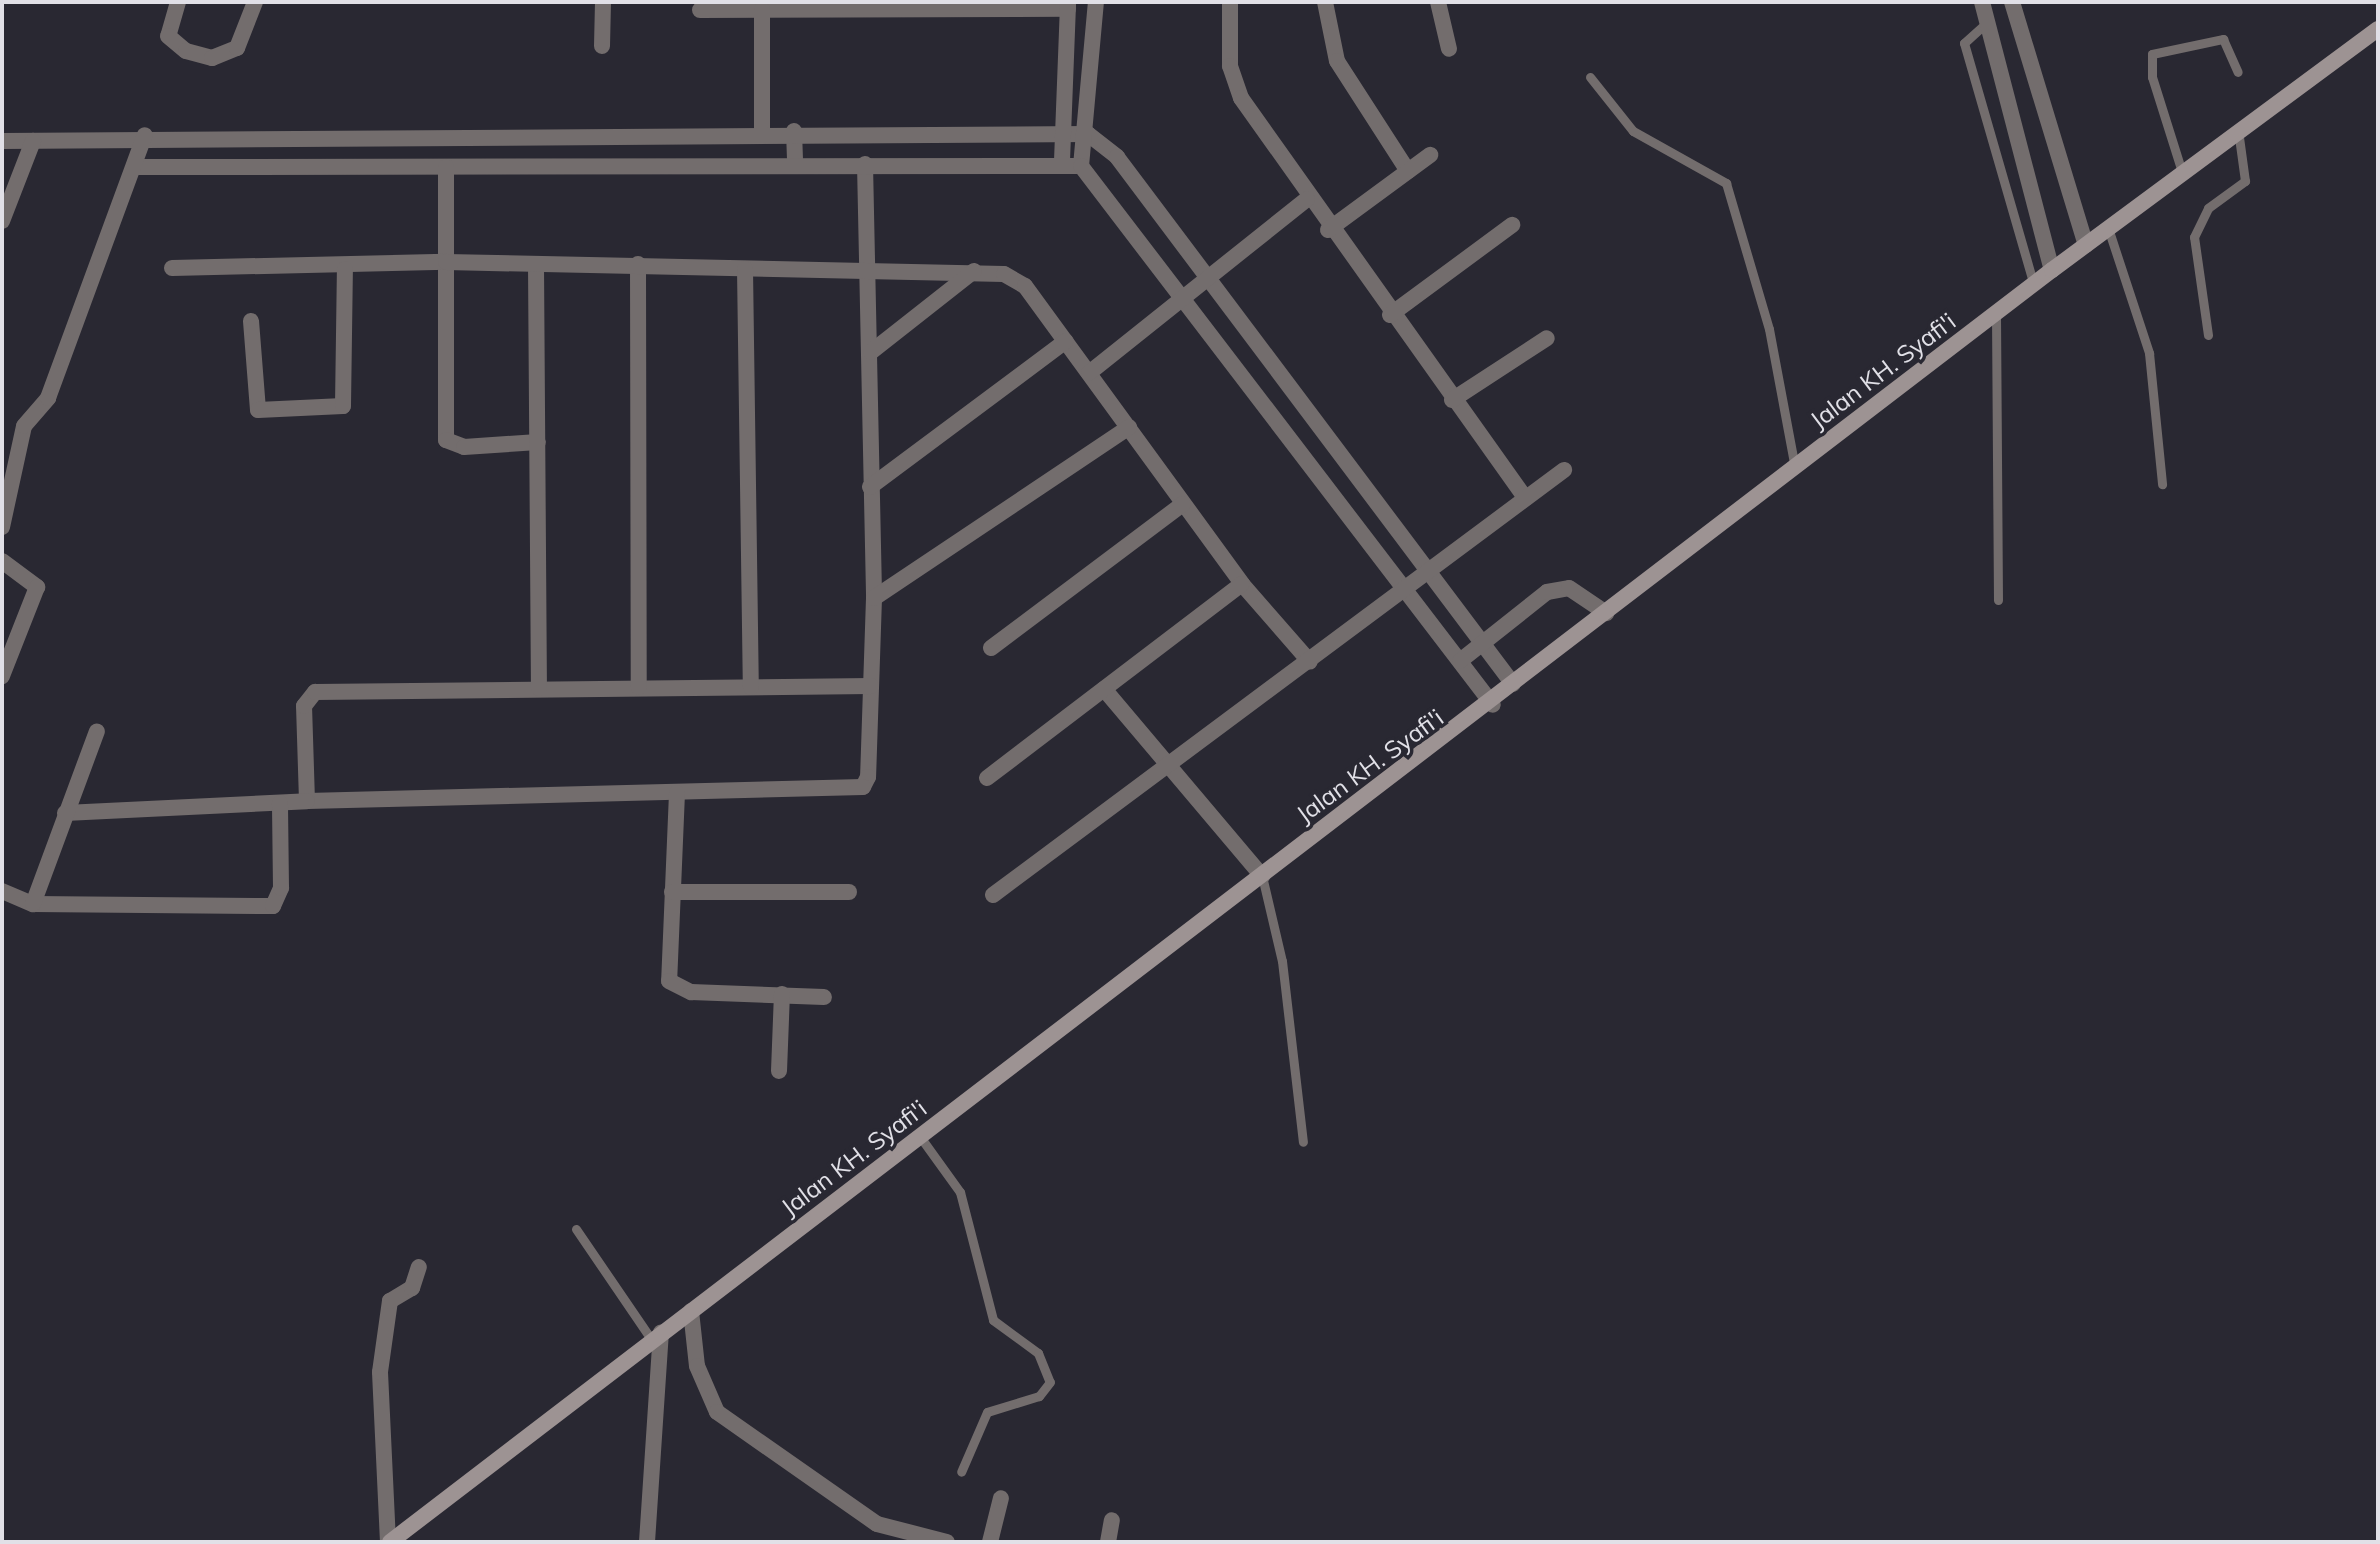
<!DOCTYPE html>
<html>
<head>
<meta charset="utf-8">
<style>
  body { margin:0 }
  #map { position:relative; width:2380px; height:1544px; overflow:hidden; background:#292832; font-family:Mulish,sans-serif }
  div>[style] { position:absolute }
  .lane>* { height:9px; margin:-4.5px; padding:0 4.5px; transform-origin:4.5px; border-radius:4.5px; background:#736d6d }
  .street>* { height:16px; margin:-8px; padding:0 8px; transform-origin:8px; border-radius:8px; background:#736d6d }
  .secondary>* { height:16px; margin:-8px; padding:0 8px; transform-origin:8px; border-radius:8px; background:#9d9393 }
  span { translate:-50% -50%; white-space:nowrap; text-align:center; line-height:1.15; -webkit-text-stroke:7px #292832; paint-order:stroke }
  .street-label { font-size:24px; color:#e1e0e7 }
  .frame { position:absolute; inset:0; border:4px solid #e1e0e7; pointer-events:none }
</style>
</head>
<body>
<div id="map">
  <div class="lane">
    <div style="left:1984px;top:25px;width:27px;rotate:138deg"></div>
    <div style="left:1964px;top:43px;width:252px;rotate:73.9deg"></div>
    <div style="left:1590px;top:77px;width:69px;rotate:51.5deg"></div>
    <div style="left:1633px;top:131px;width:107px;rotate:29.2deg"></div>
    <div style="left:1726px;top:183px;width:152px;rotate:73.6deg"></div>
    <div style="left:1769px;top:329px;width:141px;rotate:79.4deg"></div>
    <div style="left:2182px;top:172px;width:100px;rotate:-107.5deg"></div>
    <div style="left:2152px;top:77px;width:23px;rotate:-90deg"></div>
    <div style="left:2152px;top:54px;width:73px;rotate:-11.9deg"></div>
    <div style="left:2223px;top:39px;width:36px;rotate:66deg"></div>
    <div style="left:2108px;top:228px;width:132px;rotate:71.8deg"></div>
    <div style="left:2149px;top:353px;width:132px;rotate:84.3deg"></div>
    <div style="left:1996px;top:315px;width:285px;rotate:89.6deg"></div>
    <div style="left:2208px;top:335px;width:99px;rotate:-98.1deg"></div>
    <div style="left:2194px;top:237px;width:32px;rotate:-64deg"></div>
    <div style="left:2208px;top:208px;width:46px;rotate:-36.1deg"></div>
    <div style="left:2245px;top:181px;width:51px;rotate:-97.8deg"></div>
    <div style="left:1262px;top:876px;width:87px;rotate:76.8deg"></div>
    <div style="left:1282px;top:961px;width:182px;rotate:83.4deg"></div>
    <div style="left:921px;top:1138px;width:67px;rotate:54.2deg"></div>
    <div style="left:960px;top:1192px;width:132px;rotate:75.5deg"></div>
    <div style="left:993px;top:1320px;width:56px;rotate:36.3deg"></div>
    <div style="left:1038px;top:1353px;width:31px;rotate:68deg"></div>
    <div style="left:1050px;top:1382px;width:18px;rotate:128deg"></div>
    <div style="left:1039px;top:1396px;width:54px;rotate:162.9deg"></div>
    <div style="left:987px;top:1412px;width:65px;rotate:113.4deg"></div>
    <div style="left:576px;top:1229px;width:133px;rotate:55.7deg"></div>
  </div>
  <div class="street">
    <div style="left:178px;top:2px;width:35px;rotate:106deg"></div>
    <div style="left:168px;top:36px;width:23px;rotate:40deg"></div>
    <div style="left:186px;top:51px;width:27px;rotate:15deg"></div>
    <div style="left:212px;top:58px;width:27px;rotate:-22deg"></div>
    <div style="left:237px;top:48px;width:49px;rotate:-68.6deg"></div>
    <div style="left:1230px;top:2px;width:64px;rotate:90deg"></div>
    <div style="left:1230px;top:66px;width:34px;rotate:71deg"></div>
    <div style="left:1241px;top:98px;width:491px;rotate:54.6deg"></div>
    <div style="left:1325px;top:2px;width:60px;rotate:78.5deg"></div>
    <div style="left:1337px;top:61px;width:131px;rotate:57.2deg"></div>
    <div style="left:1438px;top:2px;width:48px;rotate:76.8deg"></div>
    <div style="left:1982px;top:2px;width:277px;rotate:75.4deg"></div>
    <div style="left:2012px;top:2px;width:254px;rotate:73.1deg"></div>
    <div style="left:700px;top:10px;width:368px;rotate:-0.2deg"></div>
    <div style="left:762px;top:10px;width:121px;rotate:90deg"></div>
    <div style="left:602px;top:46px;width:44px;rotate:-88.7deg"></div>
    <div style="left:794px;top:131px;width:34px;rotate:88deg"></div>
    <div style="left:2px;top:141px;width:1086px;rotate:-0.37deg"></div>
    <div style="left:1088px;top:134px;width:37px;rotate:38deg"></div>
    <div style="left:1117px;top:157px;width:659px;rotate:53.08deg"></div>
    <div style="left:1062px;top:161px;width:159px;rotate:-87.8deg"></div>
    <div style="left:865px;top:164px;width:434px;rotate:88.8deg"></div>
    <div style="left:874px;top:598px;width:179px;rotate:91.9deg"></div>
    <div style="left:868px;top:777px;width:11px;rotate:117deg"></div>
    <div style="left:863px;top:787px;width:556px;rotate:178.56deg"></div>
    <div style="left:307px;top:801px;width:95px;rotate:-91.8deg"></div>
    <div style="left:304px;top:706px;width:18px;rotate:-52deg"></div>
    <div style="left:315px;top:692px;width:556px;rotate:-0.62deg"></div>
    <div style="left:1081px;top:166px;width:165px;rotate:-84.8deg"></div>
    <div style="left:137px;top:167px;width:944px;rotate:-0.06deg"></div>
    <div style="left:1081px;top:166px;width:678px;rotate:52.61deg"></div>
    <div style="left:446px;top:167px;width:273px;rotate:90deg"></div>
    <div style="left:446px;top:440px;width:19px;rotate:21deg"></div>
    <div style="left:464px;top:447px;width:74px;rotate:-3.9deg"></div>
    <div style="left:2px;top:221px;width:86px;rotate:-68.8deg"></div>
    <div style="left:1328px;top:230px;width:127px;rotate:-36.3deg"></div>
    <div style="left:638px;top:264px;width:423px;rotate:89.9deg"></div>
    <div style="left:536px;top:265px;width:423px;rotate:89.6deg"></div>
    <div style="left:172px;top:268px;width:274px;rotate:-1.3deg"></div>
    <div style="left:446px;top:262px;width:558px;rotate:1.23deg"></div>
    <div style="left:1004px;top:274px;width:24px;rotate:30deg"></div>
    <div style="left:1025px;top:286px;width:369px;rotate:53.9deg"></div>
    <div style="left:1242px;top:584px;width:103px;rotate:48.9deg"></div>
    <div style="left:745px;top:269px;width:418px;rotate:89.2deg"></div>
    <div style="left:1390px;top:315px;width:152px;rotate:-36.4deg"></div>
    <div style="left:251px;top:321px;width:89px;rotate:85.5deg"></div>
    <div style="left:258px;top:410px;width:85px;rotate:-2.7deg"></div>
    <div style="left:343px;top:406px;width:137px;rotate:-89.2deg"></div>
    <div style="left:871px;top:352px;width:131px;rotate:-38.2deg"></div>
    <div style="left:1089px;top:373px;width:279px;rotate:-38.6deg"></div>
    <div style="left:1452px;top:400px;width:113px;rotate:-33.1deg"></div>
    <div style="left:870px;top:487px;width:244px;rotate:-36.7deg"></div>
    <div style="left:2px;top:527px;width:103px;rotate:-77.7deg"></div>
    <div style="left:24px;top:426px;width:37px;rotate:-49deg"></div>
    <div style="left:48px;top:398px;width:280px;rotate:-69.8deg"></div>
    <div style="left:2px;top:561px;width:44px;rotate:36.6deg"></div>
    <div style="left:37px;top:587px;width:96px;rotate:111.5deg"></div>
    <div style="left:874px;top:598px;width:307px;rotate:-33.8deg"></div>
    <div style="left:991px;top:648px;width:240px;rotate:-36.9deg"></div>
    <div style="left:1460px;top:661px;width:111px;rotate:-38.4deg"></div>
    <div style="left:1547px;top:592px;width:22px;rotate:-10deg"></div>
    <div style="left:1569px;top:588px;width:45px;rotate:34deg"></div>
    <div style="left:1104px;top:689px;width:245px;rotate:49.8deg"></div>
    <div style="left:987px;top:778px;width:320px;rotate:-37.3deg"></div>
    <div style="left:677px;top:793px;width:188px;rotate:92.4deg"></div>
    <div style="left:669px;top:981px;width:25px;rotate:27deg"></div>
    <div style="left:691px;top:992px;width:133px;rotate:2.2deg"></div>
    <div style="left:65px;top:813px;width:242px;rotate:-2.8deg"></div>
    <div style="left:2px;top:891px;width:34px;rotate:23deg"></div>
    <div style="left:33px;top:904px;width:240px;rotate:0.5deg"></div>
    <div style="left:273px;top:906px;width:20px;rotate:-66deg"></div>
    <div style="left:281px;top:888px;width:85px;rotate:-90.7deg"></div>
    <div style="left:672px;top:892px;width:177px"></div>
    <div style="left:993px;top:895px;width:712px;rotate:-36.66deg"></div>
    <div style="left:33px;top:904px;width:184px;rotate:-69.7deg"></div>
    <div style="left:779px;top:1071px;width:77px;rotate:-87.8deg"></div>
    <div style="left:691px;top:1311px;width:55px;rotate:83.8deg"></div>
    <div style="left:697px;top:1366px;width:50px;rotate:66.5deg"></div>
    <div style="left:717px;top:1412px;width:195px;rotate:35deg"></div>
    <div style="left:877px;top:1524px;width:72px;rotate:14.4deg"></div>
    <div style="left:388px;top:1542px;width:170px;rotate:-92.7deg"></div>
    <div style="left:380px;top:1372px;width:72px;rotate:-82deg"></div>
    <div style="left:390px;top:1301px;width:26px;rotate:-31deg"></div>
    <div style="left:412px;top:1288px;width:22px;rotate:-72deg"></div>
    <div style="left:647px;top:1542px;width:210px;rotate:-86.2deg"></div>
    <div style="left:990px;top:1542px;width:45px;rotate:-76deg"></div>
    <div style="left:1108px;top:1542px;width:22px;rotate:-80deg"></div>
  </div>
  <div class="secondary">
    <div style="left:390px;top:1542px;width:2093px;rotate:-37.43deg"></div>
    <div style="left:2052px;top:270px;width:405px;rotate:-36.5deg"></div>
  </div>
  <div class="street-label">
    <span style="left:1883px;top:371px;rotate:-37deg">Jalan KH. Syafi'i</span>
    <span style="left:1370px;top:766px;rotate:-36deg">Jalan KH. Syafi'i</span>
    <span style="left:854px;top:1158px;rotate:-37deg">Jalan KH. Syafi'i</span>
  </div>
  <div class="frame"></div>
</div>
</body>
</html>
